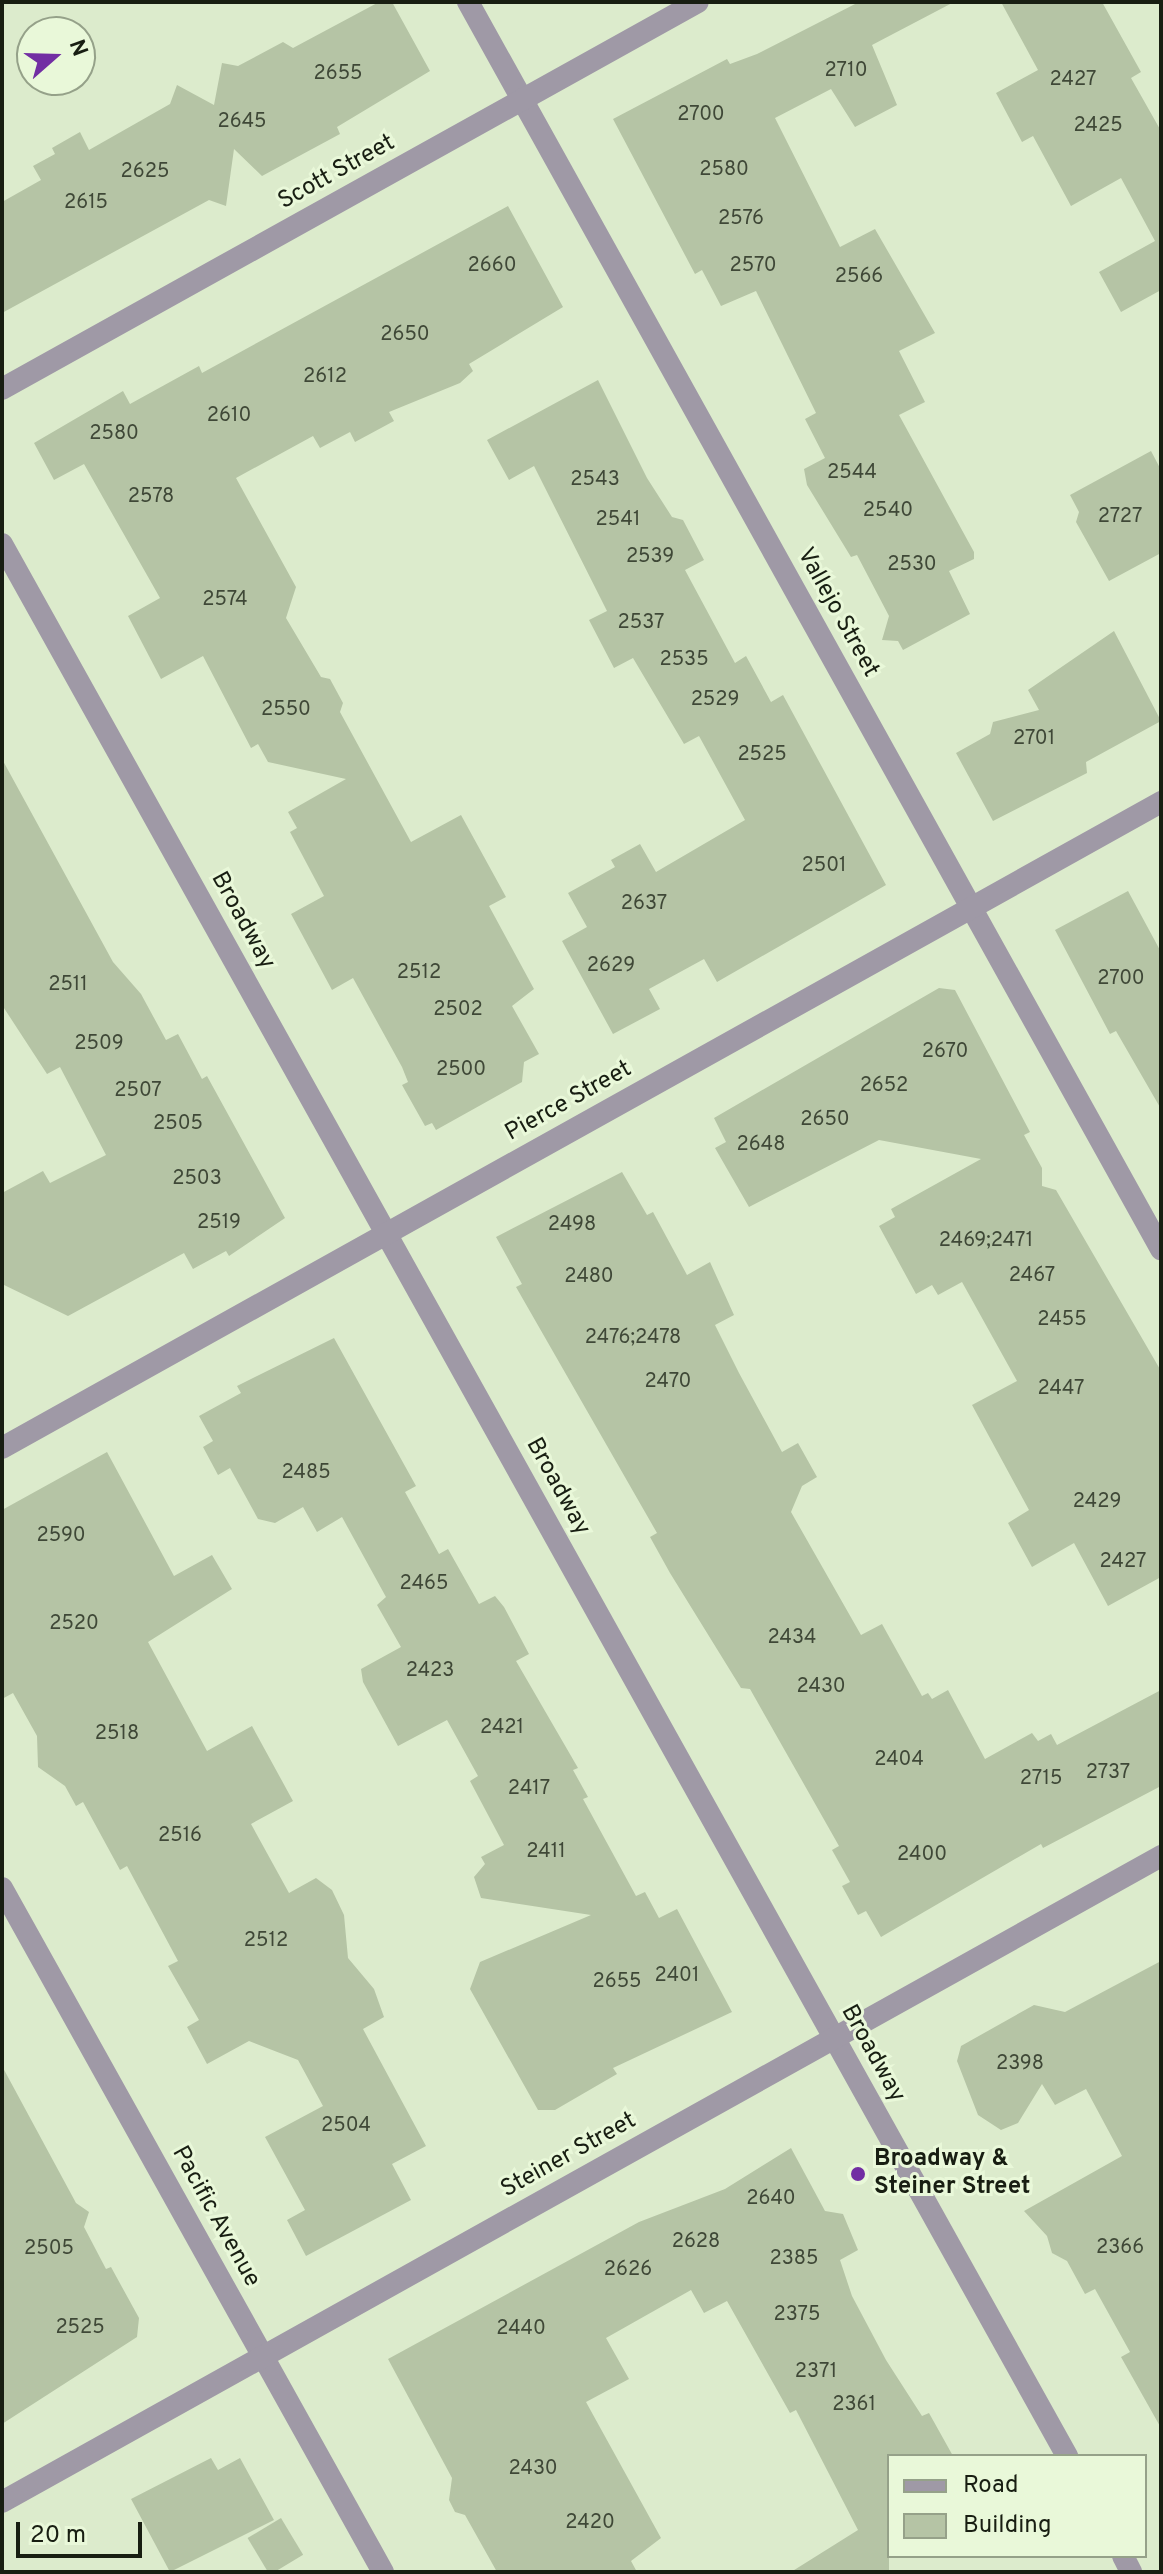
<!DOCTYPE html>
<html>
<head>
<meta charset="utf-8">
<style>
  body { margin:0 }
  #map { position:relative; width:1163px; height:2574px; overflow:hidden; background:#dcebcc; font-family:Overpass,sans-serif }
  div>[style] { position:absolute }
  .building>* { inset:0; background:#b5c4a5; transform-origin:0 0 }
  .minor>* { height:22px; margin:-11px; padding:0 11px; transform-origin:11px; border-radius:11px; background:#9f99a6 }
  .dots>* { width:22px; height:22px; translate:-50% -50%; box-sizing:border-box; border:4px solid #e9f8d9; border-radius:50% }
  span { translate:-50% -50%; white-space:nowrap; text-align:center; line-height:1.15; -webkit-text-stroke:6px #e9f8d9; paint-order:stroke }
  .number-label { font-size:20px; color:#3f4837 }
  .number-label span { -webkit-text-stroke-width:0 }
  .street-label { font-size:24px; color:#181e12 }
  .poi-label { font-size:24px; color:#181e12; font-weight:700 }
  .left { translate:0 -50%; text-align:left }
  .frame { position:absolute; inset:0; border:4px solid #181e12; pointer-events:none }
  .legend { position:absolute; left:887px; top:2454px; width:260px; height:104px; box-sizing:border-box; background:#e9f8d9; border:2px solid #95a189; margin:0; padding:10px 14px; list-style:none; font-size:24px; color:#181e12 }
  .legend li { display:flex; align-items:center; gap:16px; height:40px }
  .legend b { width:40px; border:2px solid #95a189 }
  .north { position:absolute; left:16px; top:16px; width:80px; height:80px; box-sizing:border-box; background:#e9f8d9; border:2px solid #95a189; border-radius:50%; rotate:70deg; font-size:22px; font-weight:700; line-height:32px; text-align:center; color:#181e12 }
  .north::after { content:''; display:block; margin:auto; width:28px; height:36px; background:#722ea3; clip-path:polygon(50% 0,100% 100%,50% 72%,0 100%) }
  .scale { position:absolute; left:16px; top:2522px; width:126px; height:36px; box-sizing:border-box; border:4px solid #181e12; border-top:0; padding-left:10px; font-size:24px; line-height:28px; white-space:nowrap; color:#181e12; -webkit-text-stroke:6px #e9f8d9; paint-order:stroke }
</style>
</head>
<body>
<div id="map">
  <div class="building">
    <div style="clip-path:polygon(379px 2px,392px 2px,430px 71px,337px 127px,340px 134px,262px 176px,234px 149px,226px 206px,209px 200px,2px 313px,2px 202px,41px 180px,33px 166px,55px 154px,52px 148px,80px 132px,89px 150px,170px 104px,177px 85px,214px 105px,222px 63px,238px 66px,283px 42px,293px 48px)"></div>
    <div style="clip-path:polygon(859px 2px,954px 2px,872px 45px,897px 105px,855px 127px,831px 89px,775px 118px,840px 247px,875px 229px,935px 333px,899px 351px,925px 402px,899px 415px,974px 552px,974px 559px,949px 571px,970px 614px,903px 650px,898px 641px,882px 640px,889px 616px,857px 555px,851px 557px,807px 485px,804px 469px,825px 458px,805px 419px,816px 413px,756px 291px,721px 306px,702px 270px,695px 274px,613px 119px,727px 59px,730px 64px,757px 54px)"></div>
    <div style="clip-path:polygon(1001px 2px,1102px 2px,1141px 72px,1131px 78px,1161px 131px,1161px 290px,1121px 312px,1099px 272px,1155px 241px,1121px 178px,1071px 206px,1033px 136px,1022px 142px,996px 93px,1038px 70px)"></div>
    <div style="clip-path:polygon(508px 206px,563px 307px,469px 364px,473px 371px,460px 383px,389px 412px,394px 421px,355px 442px,350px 432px,320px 448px,313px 436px,236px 478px,296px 587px,286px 618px,321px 677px,330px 679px,343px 703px,340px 712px,411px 842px,461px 815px,506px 897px,489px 906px,534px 989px,512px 1006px,539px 1054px,524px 1062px,522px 1082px,436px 1130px,432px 1123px,425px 1126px,402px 1085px,408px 1082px,402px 1067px,353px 978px,332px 990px,291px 914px,324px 896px,290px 832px,297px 828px,288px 812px,346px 779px,268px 762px,258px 744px,251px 748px,203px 656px,161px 679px,128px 616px,160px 598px,84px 464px,54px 480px,34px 443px,123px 391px,130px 404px,199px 366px,202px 373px)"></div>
    <div style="clip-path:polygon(598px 380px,647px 478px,672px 517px,683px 520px,704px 560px,685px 570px,735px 663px,746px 656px,771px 702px,783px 695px,886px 885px,717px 982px,704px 959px,649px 989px,660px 1009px,613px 1034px,562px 941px,587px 927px,568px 893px,615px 867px,611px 860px,640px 844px,656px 872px,745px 820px,699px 736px,684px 744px,633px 658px,614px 668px,589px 620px,607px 611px,534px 466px,509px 480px,487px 440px)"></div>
    <div style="clip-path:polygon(1151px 451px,1161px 470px,1161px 553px,1109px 581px,1076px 522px,1079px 512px,1070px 495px)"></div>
    <div style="clip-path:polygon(1114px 631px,1161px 721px,1086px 762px,1087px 773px,993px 821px,956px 753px,990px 734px,993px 722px,1039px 710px,1028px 690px)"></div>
    <div style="clip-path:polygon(2px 759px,113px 962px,141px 994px,166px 1040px,178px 1034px,202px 1079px,207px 1076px,285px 1218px,229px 1256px,226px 1251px,193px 1269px,184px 1253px,68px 1316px,2px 1284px,2px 1193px,43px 1171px,50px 1183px,106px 1155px,60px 1067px,47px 1074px,2px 1005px)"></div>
    <div style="clip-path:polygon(1128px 891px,1161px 952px,1161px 1109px,1116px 1031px,1110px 1034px,1055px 930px)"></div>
    <div style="clip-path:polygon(939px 988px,955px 990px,1030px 1132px,1024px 1135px,1042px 1168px,1042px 1186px,1056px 1190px,1161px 1371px,1161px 1577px,1108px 1606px,1074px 1543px,1032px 1567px,1008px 1523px,1029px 1510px,972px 1405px,1017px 1381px,962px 1282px,938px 1295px,932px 1285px,916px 1294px,879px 1226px,895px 1217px,891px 1209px,981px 1159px,879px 1140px,749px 1207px,715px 1148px,726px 1142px,714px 1118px)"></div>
    <div style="clip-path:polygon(622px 1172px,647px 1215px,653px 1212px,687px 1275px,710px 1262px,734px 1315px,715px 1325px,739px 1373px,782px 1452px,798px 1443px,817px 1477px,802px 1486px,791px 1512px,861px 1635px,882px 1624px,922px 1696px,928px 1693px,932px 1699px,948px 1690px,985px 1759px,1032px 1733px,1038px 1741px,1051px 1734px,1057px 1745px,1161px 1690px,1161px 1786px,1043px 1848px,1041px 1844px,881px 1937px,866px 1911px,858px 1915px,842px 1886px,850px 1882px,832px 1850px,839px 1846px,750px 1689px,741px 1688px,670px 1573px,650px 1537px,657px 1533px,516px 1287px,522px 1284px,496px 1237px)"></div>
    <div style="clip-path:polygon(334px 1338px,416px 1486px,405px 1492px,439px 1554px,448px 1549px,479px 1604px,495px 1596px,504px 1607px,529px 1654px,516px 1661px,578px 1768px,573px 1770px,588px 1797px,583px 1799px,636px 1896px,645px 1892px,659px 1918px,677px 1909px,732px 2012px,613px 2068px,617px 2074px,555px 2110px,538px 2110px,470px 1989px,480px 1962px,591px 1915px,481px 1898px,474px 1877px,485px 1864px,481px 1857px,504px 1845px,470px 1781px,478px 1776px,447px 1720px,398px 1746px,363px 1682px,361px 1669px,401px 1647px,377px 1605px,386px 1597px,342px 1517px,317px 1532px,303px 1507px,275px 1523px,258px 1519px,230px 1468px,218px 1475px,203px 1447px,213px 1441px,199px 1416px,241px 1393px,237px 1386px)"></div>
    <div style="clip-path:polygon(107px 1452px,174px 1576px,212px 1555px,232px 1589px,148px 1642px,207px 1751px,252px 1726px,293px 1801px,251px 1824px,289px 1893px,316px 1878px,332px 1890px,344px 1915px,348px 1958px,374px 1989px,384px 2017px,363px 2029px,426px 2146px,392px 2164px,411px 2200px,306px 2256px,287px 2220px,305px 2210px,265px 2137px,323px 2106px,298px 2060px,249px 2041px,207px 2064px,187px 2027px,199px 2020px,168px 1966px,178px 1961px,127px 1866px,120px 1870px,83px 1802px,76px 1806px,65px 1786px,38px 1767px,37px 1736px,13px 1693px,2px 1699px,2px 1510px)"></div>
    <div style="clip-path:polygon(1161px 1961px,1161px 2428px,1121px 2357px,1130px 2352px,1095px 2289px,1085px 2294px,1067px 2261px,1052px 2253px,1047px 2236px,1024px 2211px,1122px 2156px,1086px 2089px,1055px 2105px,1042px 2084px,1018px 2123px,1001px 2130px,978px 2115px,957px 2061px,961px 2046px,1034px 2005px,1065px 2012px)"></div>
    <div style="clip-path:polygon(2px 2066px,76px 2203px,89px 2212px,84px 2227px,106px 2269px,111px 2267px,139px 2318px,137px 2337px,2px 2424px)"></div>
    <div style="clip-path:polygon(791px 2148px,825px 2211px,843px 2214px,858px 2250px,840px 2260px,852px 2296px,886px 2360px,922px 2416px,929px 2413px,953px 2456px,889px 2456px,889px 2572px,791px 2572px,858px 2530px,796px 2410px,790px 2413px,727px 2301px,704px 2313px,691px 2290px,606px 2338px,629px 2379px,586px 2402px,661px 2538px,631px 2561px,637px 2572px,497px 2572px,465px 2515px,455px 2512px,449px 2500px,452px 2478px,388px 2359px,639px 2222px,725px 2189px)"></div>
    <div style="clip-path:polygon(211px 2458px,218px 2470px,240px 2458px,274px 2520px,170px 2572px,131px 2499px)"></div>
    <div style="left:281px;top:2518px;width:43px;height:39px;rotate:59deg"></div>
  </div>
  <div class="minor">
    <div style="left:468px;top:2px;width:1427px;rotate:60.94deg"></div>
    <div style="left:2px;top:389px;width:796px;rotate:-29.08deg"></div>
    <div style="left:2px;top:544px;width:2189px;rotate:60.88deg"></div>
    <div style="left:2px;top:1448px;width:1327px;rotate:-29.13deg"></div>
    <div style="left:2px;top:1888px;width:783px;rotate:60.88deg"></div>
    <div style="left:2px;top:2502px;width:1327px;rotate:-29.13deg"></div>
    <div style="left:1123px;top:2556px;width:18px;rotate:63deg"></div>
  </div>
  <div class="dots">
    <div style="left:858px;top:2174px;background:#722ea3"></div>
  </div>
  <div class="number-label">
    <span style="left:846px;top:71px">2710</span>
    <span style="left:338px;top:74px">2655</span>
    <span style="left:1073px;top:80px">2427</span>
    <span style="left:701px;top:115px">2700</span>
    <span style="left:242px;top:122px">2645</span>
    <span style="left:1098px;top:126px">2425</span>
    <span style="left:724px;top:170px">2580</span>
    <span style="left:145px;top:172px">2625</span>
    <span style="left:86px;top:203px">2615</span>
    <span style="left:741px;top:219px">2576</span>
    <span style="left:492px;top:266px">2660</span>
    <span style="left:753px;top:266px">2570</span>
    <span style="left:859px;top:277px">2566</span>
    <span style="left:405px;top:335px">2650</span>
    <span style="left:325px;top:377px">2612</span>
    <span style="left:229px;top:416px">2610</span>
    <span style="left:114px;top:434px">2580</span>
    <span style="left:852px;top:473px">2544</span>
    <span style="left:595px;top:480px">2543</span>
    <span style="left:151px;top:497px">2578</span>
    <span style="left:888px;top:511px">2540</span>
    <span style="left:1120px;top:517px">2727</span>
    <span style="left:618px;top:520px">2541</span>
    <span style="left:650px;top:557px">2539</span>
    <span style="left:912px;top:565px">2530</span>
    <span style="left:225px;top:600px">2574</span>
    <span style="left:641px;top:623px">2537</span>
    <span style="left:684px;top:660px">2535</span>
    <span style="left:715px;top:700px">2529</span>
    <span style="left:286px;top:710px">2550</span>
    <span style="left:1034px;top:739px">2701</span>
    <span style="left:762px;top:755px">2525</span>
    <span style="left:824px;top:866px">2501</span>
    <span style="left:644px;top:904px">2637</span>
    <span style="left:611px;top:966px">2629</span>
    <span style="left:419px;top:973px">2512</span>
    <span style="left:1121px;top:979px">2700</span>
    <span style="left:68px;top:985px">2511</span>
    <span style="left:458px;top:1010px">2502</span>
    <span style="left:99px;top:1044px">2509</span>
    <span style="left:945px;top:1052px">2670</span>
    <span style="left:461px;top:1070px">2500</span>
    <span style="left:884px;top:1086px">2652</span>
    <span style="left:138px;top:1091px">2507</span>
    <span style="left:825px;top:1120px">2650</span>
    <span style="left:178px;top:1124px">2505</span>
    <span style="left:761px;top:1145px">2648</span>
    <span style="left:197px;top:1179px">2503</span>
    <span style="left:219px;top:1223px">2519</span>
    <span style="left:572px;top:1225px">2498</span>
    <span style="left:986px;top:1241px">2469;2471</span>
    <span style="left:1032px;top:1276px">2467</span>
    <span style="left:589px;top:1277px">2480</span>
    <span style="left:1062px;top:1320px">2455</span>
    <span style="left:633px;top:1338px">2476;2478</span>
    <span style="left:668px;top:1382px">2470</span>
    <span style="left:1061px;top:1389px">2447</span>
    <span style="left:306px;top:1473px">2485</span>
    <span style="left:1097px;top:1502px">2429</span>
    <span style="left:61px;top:1536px">2590</span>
    <span style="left:1123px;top:1562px">2427</span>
    <span style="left:424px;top:1584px">2465</span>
    <span style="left:74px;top:1624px">2520</span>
    <span style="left:792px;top:1638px">2434</span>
    <span style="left:430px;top:1671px">2423</span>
    <span style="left:821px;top:1687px">2430</span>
    <span style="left:502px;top:1728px">2421</span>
    <span style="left:117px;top:1734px">2518</span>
    <span style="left:899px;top:1760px">2404</span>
    <span style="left:1108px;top:1773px">2737</span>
    <span style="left:1041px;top:1779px">2715</span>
    <span style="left:529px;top:1789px">2417</span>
    <span style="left:180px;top:1836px">2516</span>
    <span style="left:546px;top:1852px">2411</span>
    <span style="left:922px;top:1855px">2400</span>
    <span style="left:266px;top:1941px">2512</span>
    <span style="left:677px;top:1976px">2401</span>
    <span style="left:617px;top:1982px">2655</span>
    <span style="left:1020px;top:2064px">2398</span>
    <span style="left:346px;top:2126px">2504</span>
    <span style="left:771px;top:2199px">2640</span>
    <span style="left:696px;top:2242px">2628</span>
    <span style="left:1120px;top:2248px">2366</span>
    <span style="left:49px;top:2249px">2505</span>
    <span style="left:794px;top:2259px">2385</span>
    <span style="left:628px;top:2270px">2626</span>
    <span style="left:797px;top:2315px">2375</span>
    <span style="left:80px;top:2328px">2525</span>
    <span style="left:521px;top:2329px">2440</span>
    <span style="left:816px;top:2372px">2371</span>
    <span style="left:854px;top:2405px">2361</span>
    <span style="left:533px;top:2469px">2430</span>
    <span style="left:590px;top:2523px">2420</span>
  </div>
  <div class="street-label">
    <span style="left:337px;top:173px;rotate:-29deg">Scott Street</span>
    <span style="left:837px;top:613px;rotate:61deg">Vallejo Street</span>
    <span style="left:242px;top:921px;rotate:61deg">Broadway</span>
    <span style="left:569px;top:1102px;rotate:-29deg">Pierce Street</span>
    <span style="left:557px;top:1487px;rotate:61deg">Broadway</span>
    <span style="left:872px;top:2054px;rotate:61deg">Broadway</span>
    <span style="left:569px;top:2156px;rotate:-29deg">Steiner Street</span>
    <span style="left:215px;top:2217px;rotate:61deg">Pacific Avenue</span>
  </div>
  <div class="poi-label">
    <span class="left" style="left:874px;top:2174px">Broadway &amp;<br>Steiner Street</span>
  </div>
  <div class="frame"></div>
  <ul class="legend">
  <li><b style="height:10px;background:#9f99a6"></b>Road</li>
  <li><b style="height:22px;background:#b5c4a5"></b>Building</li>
  </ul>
  <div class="north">N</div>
  <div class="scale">20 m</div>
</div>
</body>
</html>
